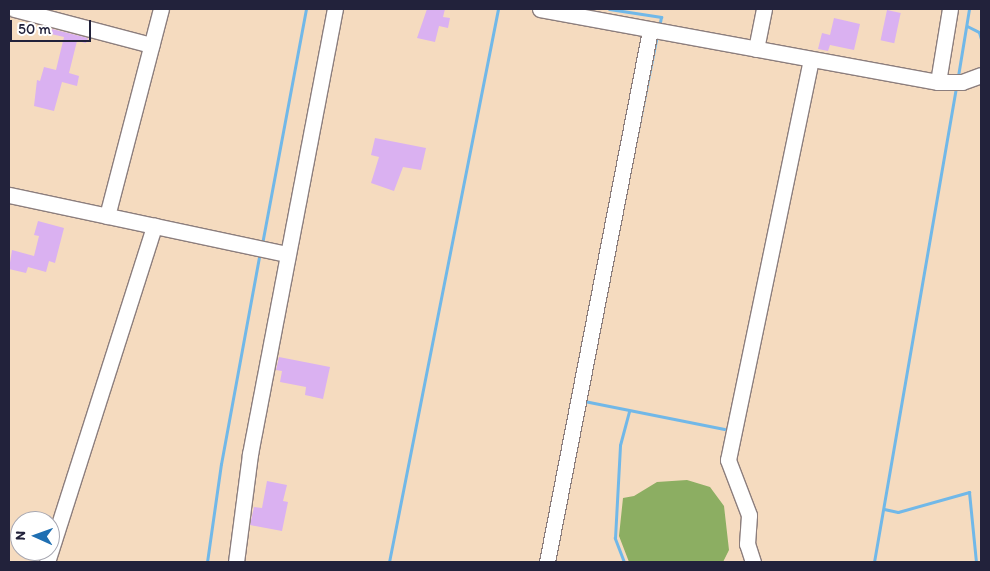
<!DOCTYPE html>
<html>
<head>
<meta charset="utf-8">
<style>
  body { margin:0 }
  #map { position:relative; width:990px; height:571px; overflow:hidden; background:#f5dbbf; font-family:Itim,sans-serif }
  div>[style] { position:absolute }
  .forest>* { inset:0; background:#8cae62 }
  .stream>* { height:3px; margin:-1.5px; padding:0 1.5px; transform-origin:1.5px; border-radius:1.5px; background:#71b8e8 }
  .building>* { inset:0; background:#dab1f1; transform-origin:0 0 }
  .roads { filter:drop-shadow(1px 0 #8c7e7d) drop-shadow(-1px 0 #8c7e7d) drop-shadow(0 1px #8c7e7d) drop-shadow(0 -1px #8c7e7d) }
  .minor>* { height:15px; margin:-7.5px; padding:0 7.5px; transform-origin:7.5px; border-radius:7.5px; background:#fff }
  span { translate:-50% -50%; white-space:nowrap; text-align:center; line-height:1.15; -webkit-text-stroke:4px #fff; paint-order:stroke }
  .frame { position:absolute; inset:0; border:10px solid #22223b; pointer-events:none }
  .north { position:absolute; left:10px; top:511px; width:50px; height:50px; box-sizing:border-box; background:#fff; border:1px solid #a7a7b1; border-radius:50%; rotate:272deg; font-size:14px; font-weight:700; line-height:20px; text-align:center; color:#22223b }
  .north::after { content:''; display:block; margin:auto; width:18px; height:22px; background:#1f6fb2; clip-path:polygon(50% 0,100% 100%,50% 72%,0 100%) }
  .scale { position:absolute; left:10px; top:20px; width:81px; height:22px; box-sizing:border-box; border:2px solid #22223b; border-top:0; padding-left:6px; font-size:15px; line-height:18px; white-space:nowrap; color:#22223b; -webkit-text-stroke:4px #fff; paint-order:stroke }
</style>
</head>
<body>
<div id="map">
  <div class="forest">
    <div style="clip-path:polygon(687px 480px,710px 487px,724px 506px,729px 550px,723px 562px,629px 562px,619px 536px,623px 498px,634px 496px,657px 482px)"></div>
  </div>
  <div class="stream">
    <div style="left:609px;top:9px;width:53px;rotate:8.7deg"></div>
    <div style="left:661px;top:17px;width:10px;rotate:101deg"></div>
    <div style="left:967px;top:26px;width:13px;rotate:27deg"></div>
    <div style="left:979px;top:32px;width:7px;rotate:74deg"></div>
    <div style="left:958px;top:76px;width:68px;rotate:-80.7deg"></div>
    <div style="left:636px;top:139px;width:106px;rotate:-78.6deg"></div>
    <div style="left:262px;top:244px;width:239px;rotate:-79.4deg"></div>
    <div style="left:584px;top:401px;width:143px;rotate:11.3deg"></div>
    <div style="left:884px;top:509px;width:14px;rotate:12deg"></div>
    <div style="left:898px;top:512px;width:74px;rotate:-15.7deg"></div>
    <div style="left:969px;top:492px;width:70px;rotate:84.3deg"></div>
    <div style="left:207px;top:562px;width:99px;rotate:-81.9deg"></div>
    <div style="left:221px;top:464px;width:216px;rotate:-79.6deg"></div>
    <div style="left:389px;top:562px;width:564px;rotate:-78.85deg"></div>
    <div style="left:624px;top:562px;width:26px;rotate:-111deg"></div>
    <div style="left:615px;top:538px;width:93px;rotate:-86.9deg"></div>
    <div style="left:620px;top:445px;width:35px;rotate:-75deg"></div>
    <div style="left:874px;top:562px;width:482px;rotate:-80.2deg"></div>
  </div>
  <div class="building">
    <div style="clip-path:polygon(427px 9px,445px 9px,443px 17px,450px 18px,448px 28px,439px 26px,435px 42px,417px 38px)"></div>
    <div style="left:887px;top:10px;width:14px;height:31px;rotate:12deg"></div>
    <div style="clip-path:polygon(834px 18px,860px 24px,854px 50px,830px 45px,828px 51px,818px 49px,822px 33px,830px 35px)"></div>
    <div style="clip-path:polygon(52px 29px,88px 38px,86px 43px,77px 41px,69px 73px,79px 76px,77px 86px,62px 82px,54px 111px,34px 106px,37px 80px,40px 81px,44px 67px,56px 70px,64px 37px,51px 34px)"></div>
    <div style="clip-path:polygon(375px 138px,426px 148px,421px 170px,403px 167px,394px 191px,371px 183px,379px 157px,371px 155px)"></div>
    <div style="clip-path:polygon(38px 221px,64px 228px,55px 263px,49px 261px,46px 272px,28px 267px,26px 273px,9px 269px,12px 250px,34px 256px,39px 236px,34px 235px)"></div>
    <div style="clip-path:polygon(279px 357px,330px 367px,323px 399px,305px 395px,306px 387px,280px 382px,282px 371px,276px 370px)"></div>
    <div style="clip-path:polygon(267px 481px,287px 485px,283px 501px,288px 502px,282px 531px,250px 525px,254px 507px,262px 508px)"></div>
  </div>
  <div class="roads">
    <div class="minor">
      <div style="left:14px;top:9px;width:142px;rotate:14.7deg"></div>
      <div style="left:540px;top:9px;width:405px;rotate:10.4deg"></div>
      <div style="left:938px;top:82px;width:24px"></div>
      <div style="left:962px;top:82px;width:20px;rotate:-20deg"></div>
      <div style="left:756px;top:49px;width:41px;rotate:-78.7deg"></div>
      <div style="left:938px;top:82px;width:74px;rotate:-80.7deg"></div>
      <div style="left:9px;top:195px;width:284px;rotate:12deg"></div>
      <div style="left:107px;top:216px;width:214px;rotate:-75.4deg"></div>
      <div style="left:47px;top:562px;width:353px;rotate:-72.3deg"></div>
      <div style="left:236px;top:562px;width:109px;rotate:-82.6deg"></div>
      <div style="left:250px;top:454px;width:453px;rotate:-79.2deg"></div>
      <div style="left:547px;top:562px;width:542px;rotate:-79.04deg"></div>
      <div style="left:753px;top:562px;width:19px;rotate:-108deg"></div>
      <div style="left:747px;top:544px;width:29px;rotate:-86deg"></div>
      <div style="left:749px;top:515px;width:59px;rotate:-110.9deg"></div>
      <div style="left:728px;top:460px;width:409px;rotate:-78.3deg"></div>
    </div>
  </div>
  <div class="frame"></div>
  <div class="north">N</div>
  <div class="scale">50 m</div>
</div>
</body>
</html>
